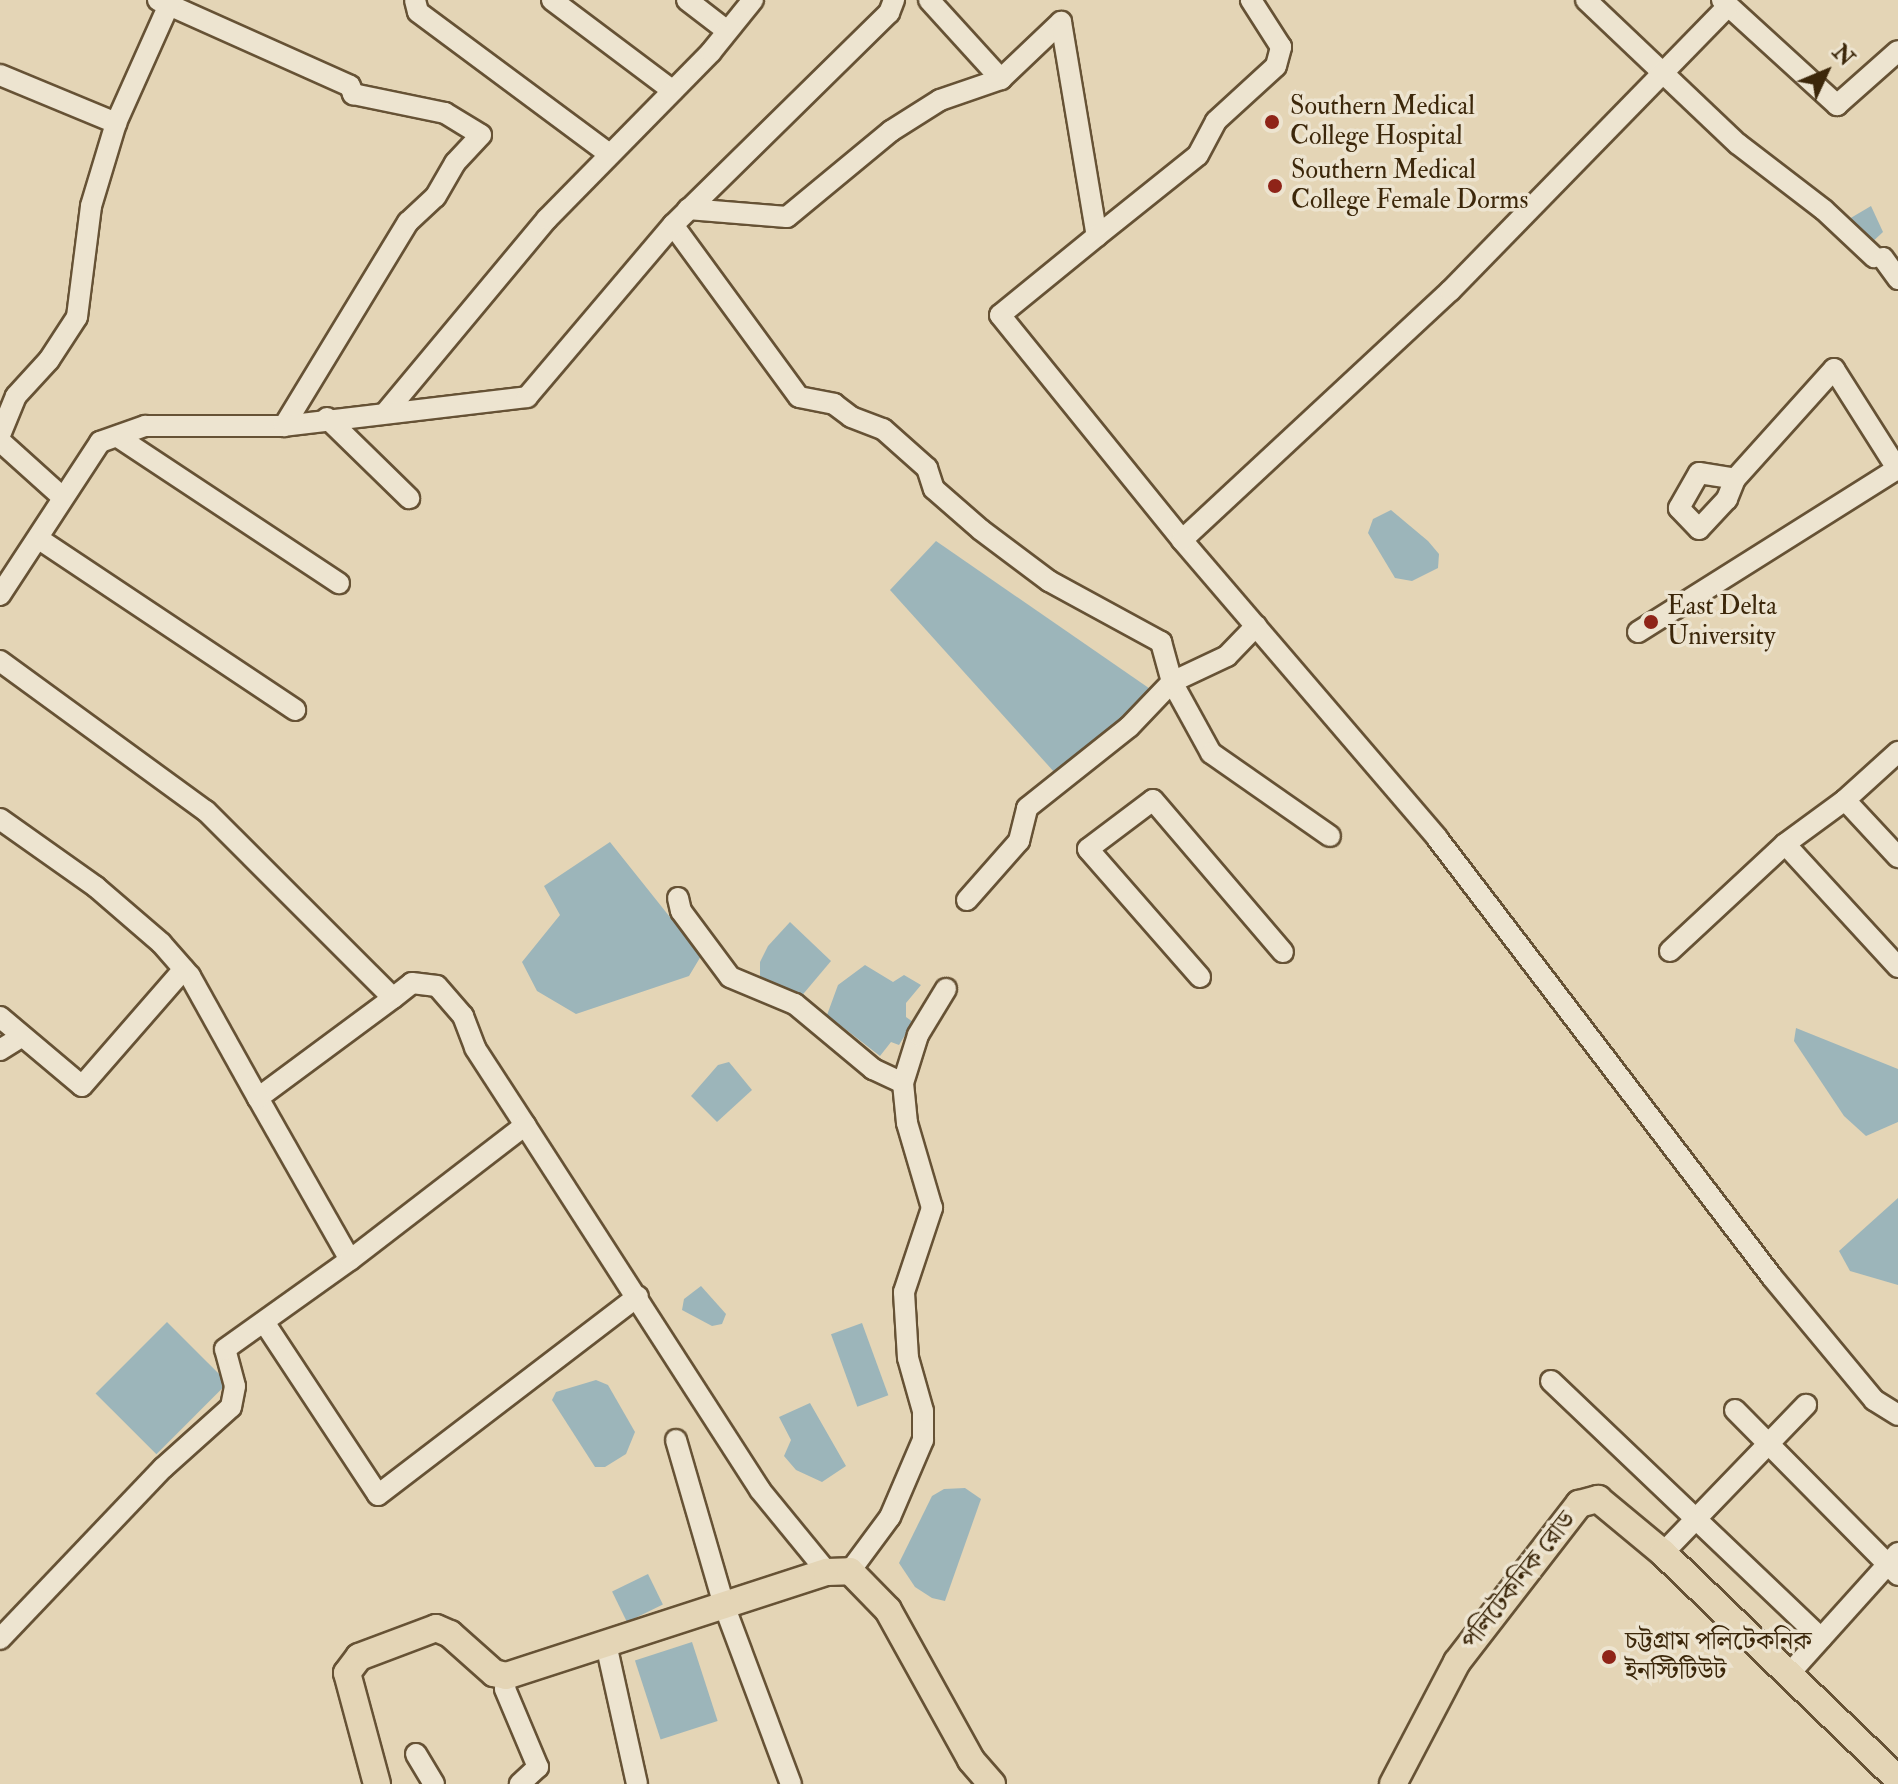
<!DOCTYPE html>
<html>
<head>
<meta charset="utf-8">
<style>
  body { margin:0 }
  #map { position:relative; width:1898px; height:1784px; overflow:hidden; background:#e4d5b6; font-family:"IM FELL Double Pica","Noto Serif Bengali",serif }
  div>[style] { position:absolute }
  .water>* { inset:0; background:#9cb5ba; transform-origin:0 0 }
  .roads { filter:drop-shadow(2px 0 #665235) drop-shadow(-2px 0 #665235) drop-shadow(0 2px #665235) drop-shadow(0 -2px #665235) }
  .minor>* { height:20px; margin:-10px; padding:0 10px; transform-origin:10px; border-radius:10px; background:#ede4d0 }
  .major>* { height:26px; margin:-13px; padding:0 13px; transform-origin:13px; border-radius:13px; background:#e4d5b6 }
  .dots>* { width:22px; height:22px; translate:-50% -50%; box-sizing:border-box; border:4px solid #ede4d0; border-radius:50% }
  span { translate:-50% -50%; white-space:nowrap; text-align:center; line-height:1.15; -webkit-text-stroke:7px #ede4d0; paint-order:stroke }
  .poi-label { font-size:26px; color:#3c270a }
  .left { translate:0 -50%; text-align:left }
  .street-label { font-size:26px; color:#3c270a }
  .north { position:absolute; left:1786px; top:32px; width:80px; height:80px; -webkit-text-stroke:6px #ede4d0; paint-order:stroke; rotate:46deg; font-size:22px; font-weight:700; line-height:32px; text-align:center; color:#3c270a }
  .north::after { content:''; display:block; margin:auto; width:28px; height:36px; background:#3c270a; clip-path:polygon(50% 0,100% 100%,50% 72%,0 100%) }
</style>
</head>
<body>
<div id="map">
  <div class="water">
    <div style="clip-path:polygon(1871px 206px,1883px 232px,1868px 246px,1849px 219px)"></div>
    <div style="clip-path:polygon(1391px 510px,1428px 541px,1439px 554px,1438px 568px,1412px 581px,1395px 578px,1368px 533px,1373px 519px)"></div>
    <div style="clip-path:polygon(936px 541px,1156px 693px,1055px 773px,890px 590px)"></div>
    <div style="clip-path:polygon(610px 842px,701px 956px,689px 976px,576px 1014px,537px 991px,522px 962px,560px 915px,544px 886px)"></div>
    <div style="clip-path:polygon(790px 922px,831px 961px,799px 999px,760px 982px,760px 962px,768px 946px)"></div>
    <div style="clip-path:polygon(865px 965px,893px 982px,904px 975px,921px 985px,906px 1003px,906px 1017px,913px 1022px,899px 1045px,891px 1042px,880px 1056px,827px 1015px,838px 985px)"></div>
    <div style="clip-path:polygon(1796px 1028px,1898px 1069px,1898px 1122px,1866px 1136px,1844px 1116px,1794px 1041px)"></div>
    <div style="clip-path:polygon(729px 1062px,752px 1090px,717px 1122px,691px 1096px,718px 1065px)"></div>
    <div style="clip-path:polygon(1898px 1198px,1898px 1285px,1850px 1271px,1839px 1251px)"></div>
    <div style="clip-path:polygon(701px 1286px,726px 1314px,722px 1324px,712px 1326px,682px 1310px,684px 1299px)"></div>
    <div style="left:167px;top:1322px;width:86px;height:101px;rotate:45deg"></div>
    <div style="left:862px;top:1323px;width:77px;height:33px;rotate:70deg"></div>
    <div style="clip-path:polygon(596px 1380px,608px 1385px,635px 1432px,626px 1454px,605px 1467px,595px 1467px,552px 1400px,556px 1392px)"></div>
    <div style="clip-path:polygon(810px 1403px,846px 1466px,822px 1482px,796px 1470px,784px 1456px,791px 1440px,779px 1417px)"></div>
    <div style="clip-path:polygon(965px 1488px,981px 1499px,945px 1601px,932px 1598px,915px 1587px,899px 1563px,932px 1496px,944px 1489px)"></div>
    <div style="left:648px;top:1574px;width:34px;height:40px;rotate:64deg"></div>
    <div style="left:692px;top:1642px;width:83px;height:60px;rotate:72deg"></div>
  </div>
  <div class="roads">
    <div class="minor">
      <div style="left:158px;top:0;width:210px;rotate:24.1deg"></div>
      <div style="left:350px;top:86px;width:9px;rotate:69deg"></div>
      <div style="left:353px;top:94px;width:94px;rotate:11.7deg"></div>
      <div style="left:445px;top:113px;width:42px;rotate:31.4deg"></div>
      <div style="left:481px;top:135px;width:38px;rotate:133deg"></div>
      <div style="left:455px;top:163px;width:39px;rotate:120deg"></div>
      <div style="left:435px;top:197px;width:37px;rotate:137deg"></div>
      <div style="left:408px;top:222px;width:239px;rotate:121.3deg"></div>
      <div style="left:415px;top:0;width:12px;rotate:76deg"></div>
      <div style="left:418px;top:12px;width:238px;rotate:36.6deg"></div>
      <div style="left:552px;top:0;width:151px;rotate:36.9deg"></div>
      <div style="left:687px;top:0;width:49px;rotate:37.6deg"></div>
      <div style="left:929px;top:0;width:107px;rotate:47.7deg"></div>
      <div style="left:1586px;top:0;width:209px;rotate:43.5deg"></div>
      <div style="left:1738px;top:144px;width:108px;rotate:37.5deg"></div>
      <div style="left:1824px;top:210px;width:69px;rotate:43.2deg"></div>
      <div style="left:1722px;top:0;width:156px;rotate:42.4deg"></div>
      <div style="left:1837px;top:105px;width:81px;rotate:-41.5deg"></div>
      <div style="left:0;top:75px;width:126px;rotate:22.5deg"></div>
      <div style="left:688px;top:209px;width:99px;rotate:4.6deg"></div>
      <div style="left:787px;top:217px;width:135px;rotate:-39.6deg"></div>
      <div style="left:891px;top:131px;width:58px;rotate:-32.3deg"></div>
      <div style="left:940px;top:100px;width:65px;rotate:-19deg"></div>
      <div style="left:1001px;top:79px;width:83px;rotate:-43.5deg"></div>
      <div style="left:1061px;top:22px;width:217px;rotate:80.5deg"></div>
      <div style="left:1097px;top:236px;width:125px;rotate:140.8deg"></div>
      <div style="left:1000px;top:315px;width:289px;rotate:51deg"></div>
      <div style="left:1182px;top:540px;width:392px;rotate:49.4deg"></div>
      <div style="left:1437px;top:838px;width:552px;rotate:52.65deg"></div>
      <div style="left:1772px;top:1277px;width:160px;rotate:50.3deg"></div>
      <div style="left:1874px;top:1400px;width:28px;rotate:32deg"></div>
      <div style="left:673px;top:225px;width:213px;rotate:53.8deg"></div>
      <div style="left:799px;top:397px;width:36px;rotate:11deg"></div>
      <div style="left:834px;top:404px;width:21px;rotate:37deg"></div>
      <div style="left:851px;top:417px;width:34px;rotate:21deg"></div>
      <div style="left:883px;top:429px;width:59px;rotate:41.6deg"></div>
      <div style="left:927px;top:468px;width:22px;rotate:72deg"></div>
      <div style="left:934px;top:489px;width:62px;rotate:41.1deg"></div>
      <div style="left:981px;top:530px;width:85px;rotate:36.9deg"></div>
      <div style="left:1049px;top:581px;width:128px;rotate:28.6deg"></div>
      <div style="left:1161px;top:642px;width:41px;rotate:74.6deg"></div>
      <div style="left:1172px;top:682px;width:81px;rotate:61.2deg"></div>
      <div style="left:1211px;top:753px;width:145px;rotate:34.9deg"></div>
      <div style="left:1097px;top:236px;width:129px;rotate:-38.7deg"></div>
      <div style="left:1198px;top:155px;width:38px;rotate:-62deg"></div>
      <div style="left:1216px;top:121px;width:81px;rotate:-42.5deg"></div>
      <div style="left:1276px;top:66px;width:20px;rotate:-75deg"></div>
      <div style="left:1281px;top:47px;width:56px;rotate:-122.6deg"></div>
      <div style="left:1883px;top:258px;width:26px;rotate:54deg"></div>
      <div style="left:387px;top:411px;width:250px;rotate:-50.2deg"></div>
      <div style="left:547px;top:219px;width:234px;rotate:-45.5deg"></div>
      <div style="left:711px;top:52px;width:67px;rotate:-51.1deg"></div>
      <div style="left:327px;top:418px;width:115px;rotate:44.3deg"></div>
      <div style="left:0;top:435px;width:42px;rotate:-67.7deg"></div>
      <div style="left:16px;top:396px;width:49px;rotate:-47.5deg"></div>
      <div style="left:49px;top:360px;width:51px;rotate:-56.9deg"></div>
      <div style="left:77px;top:317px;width:112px;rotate:-82.8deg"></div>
      <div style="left:91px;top:206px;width:87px;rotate:-73.2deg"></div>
      <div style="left:116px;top:123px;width:135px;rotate:-65.9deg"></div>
      <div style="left:118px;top:437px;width:265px;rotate:33.5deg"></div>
      <div style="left:0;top:441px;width:82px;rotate:42deg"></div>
      <div style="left:1735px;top:479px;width:22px;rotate:112deg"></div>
      <div style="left:1727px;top:499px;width:41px;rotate:133deg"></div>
      <div style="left:1699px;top:529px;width:29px;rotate:-134deg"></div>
      <div style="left:1679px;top:508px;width:40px;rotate:-60.3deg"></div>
      <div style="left:1699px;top:473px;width:36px;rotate:9deg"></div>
      <div style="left:1735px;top:479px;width:148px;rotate:-48deg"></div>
      <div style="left:1834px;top:369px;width:120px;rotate:57.6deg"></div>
      <div style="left:39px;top:539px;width:308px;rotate:33.7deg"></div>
      <div style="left:1182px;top:540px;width:366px;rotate:-42.9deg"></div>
      <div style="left:1450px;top:291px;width:398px;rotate:-45.7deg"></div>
      <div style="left:0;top:595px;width:183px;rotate:-56.8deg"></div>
      <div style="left:100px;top:442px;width:48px;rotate:-19.6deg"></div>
      <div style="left:145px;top:426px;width:139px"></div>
      <div style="left:284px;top:426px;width:245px;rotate:-6.8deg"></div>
      <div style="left:527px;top:397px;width:226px;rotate:-49.7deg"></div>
      <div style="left:673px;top:225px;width:303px;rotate:-44.5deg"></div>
      <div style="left:889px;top:13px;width:14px;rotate:-69deg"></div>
      <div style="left:1638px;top:632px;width:306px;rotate:-32.2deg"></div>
      <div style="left:0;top:661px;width:255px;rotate:36.1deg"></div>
      <div style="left:206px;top:811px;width:264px;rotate:45deg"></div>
      <div style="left:393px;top:998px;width:168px;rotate:143.5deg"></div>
      <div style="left:258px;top:1098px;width:186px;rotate:60.4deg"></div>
      <div style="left:1845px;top:800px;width:78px;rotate:47.1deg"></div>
      <div style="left:0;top:819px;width:118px;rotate:35.3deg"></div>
      <div style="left:96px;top:887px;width:86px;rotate:40.7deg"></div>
      <div style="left:161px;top:943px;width:44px;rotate:48.7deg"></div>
      <div style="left:190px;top:976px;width:140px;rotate:60.9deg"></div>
      <div style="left:1785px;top:844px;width:167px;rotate:47.4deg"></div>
      <div style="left:678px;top:898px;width:13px;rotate:77deg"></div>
      <div style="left:681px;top:911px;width:82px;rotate:53.4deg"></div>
      <div style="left:730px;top:977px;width:70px;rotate:22.6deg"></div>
      <div style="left:795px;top:1004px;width:102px;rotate:39.8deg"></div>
      <div style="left:873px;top:1069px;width:33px;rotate:25deg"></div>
      <div style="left:967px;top:900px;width:79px;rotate:-48.6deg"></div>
      <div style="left:1019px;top:841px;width:34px;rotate:-76deg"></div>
      <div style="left:1027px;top:808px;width:130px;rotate:-38.5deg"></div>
      <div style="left:1129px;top:727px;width:62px;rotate:-46.3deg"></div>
      <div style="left:1172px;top:682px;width:61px;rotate:-25.3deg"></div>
      <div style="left:1227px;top:656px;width:42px;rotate:-46deg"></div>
      <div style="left:1670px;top:951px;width:157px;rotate:-42.9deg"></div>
      <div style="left:1785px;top:844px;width:74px;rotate:-36.3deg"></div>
      <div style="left:1845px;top:800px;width:72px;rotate:-42.2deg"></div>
      <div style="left:1200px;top:977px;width:170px;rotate:-131.2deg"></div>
      <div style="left:1088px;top:849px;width:81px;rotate:-37deg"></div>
      <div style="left:1153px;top:800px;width:200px;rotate:49.5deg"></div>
      <div style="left:393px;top:998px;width:24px;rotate:-38deg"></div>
      <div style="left:412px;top:983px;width:25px;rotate:7deg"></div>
      <div style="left:437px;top:986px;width:40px;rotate:49deg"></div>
      <div style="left:463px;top:1016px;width:34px;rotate:69deg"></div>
      <div style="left:475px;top:1048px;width:92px;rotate:57deg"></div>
      <div style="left:0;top:1017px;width:107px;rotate:40.1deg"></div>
      <div style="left:82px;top:1086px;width:155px;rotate:-48.9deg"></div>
      <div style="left:0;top:1050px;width:26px;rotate:-32deg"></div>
      <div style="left:264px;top:1322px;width:207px;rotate:56.6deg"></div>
      <div style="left:378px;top:1495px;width:327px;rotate:-37.4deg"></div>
      <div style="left:1551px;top:1381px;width:373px;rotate:43.6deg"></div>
      <div style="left:1735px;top:1410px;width:232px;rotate:45.3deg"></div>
      <div style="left:676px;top:1440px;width:172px;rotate:73.8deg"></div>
      <div style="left:724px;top:1605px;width:191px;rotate:69.5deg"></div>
      <div style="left:1663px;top:1553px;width:206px;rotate:-46deg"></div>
      <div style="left:850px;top:1571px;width:67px;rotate:-53.5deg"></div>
      <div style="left:890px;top:1517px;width:84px;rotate:-66.8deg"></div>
      <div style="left:923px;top:1440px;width:29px;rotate:-90deg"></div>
      <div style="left:923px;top:1411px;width:55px;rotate:-105.8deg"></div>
      <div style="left:908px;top:1358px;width:66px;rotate:-93.5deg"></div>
      <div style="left:904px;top:1292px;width:89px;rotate:-71.6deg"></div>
      <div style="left:932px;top:1208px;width:89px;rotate:-106.4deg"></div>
      <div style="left:907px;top:1123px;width:40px;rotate:-95.7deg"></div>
      <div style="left:903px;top:1083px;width:50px;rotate:-72.6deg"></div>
      <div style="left:918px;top:1035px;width:54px;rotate:-58.7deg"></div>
      <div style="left:0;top:1639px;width:236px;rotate:-46.4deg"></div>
      <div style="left:163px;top:1468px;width:91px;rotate:-41.9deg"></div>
      <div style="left:231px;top:1407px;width:21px;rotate:-79deg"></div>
      <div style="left:235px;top:1386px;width:38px;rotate:-105deg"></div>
      <div style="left:225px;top:1349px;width:153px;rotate:-35.5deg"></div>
      <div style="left:350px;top:1260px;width:221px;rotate:-37.6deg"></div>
      <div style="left:525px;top:1125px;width:434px;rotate:57.2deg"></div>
      <div style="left:760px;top:1490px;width:106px;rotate:50.7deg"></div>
      <div style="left:606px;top:1644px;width:143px;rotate:77.5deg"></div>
      <div style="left:1789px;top:1674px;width:163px;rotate:-48deg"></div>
      <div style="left:506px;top:1676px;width:13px;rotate:94deg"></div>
      <div style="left:505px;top:1689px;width:85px;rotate:67.1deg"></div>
      <div style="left:538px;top:1767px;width:25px;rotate:137deg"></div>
      <div style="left:416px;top:1754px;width:35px;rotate:59deg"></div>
    </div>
    <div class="major">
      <div style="left:377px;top:1784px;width:115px;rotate:-105.1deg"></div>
      <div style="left:347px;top:1673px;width:20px;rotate:-53deg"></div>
      <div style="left:359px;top:1657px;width:82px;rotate:-20.6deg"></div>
      <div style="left:436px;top:1628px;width:15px;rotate:23deg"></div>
      <div style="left:450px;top:1634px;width:59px;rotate:41.6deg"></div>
      <div style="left:494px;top:1673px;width:12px;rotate:14deg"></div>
      <div style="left:506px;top:1676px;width:337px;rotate:-18deg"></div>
      <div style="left:827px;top:1572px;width:23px;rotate:-2deg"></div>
      <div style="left:850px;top:1571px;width:54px;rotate:45.7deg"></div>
      <div style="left:888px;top:1610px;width:171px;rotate:61deg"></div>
      <div style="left:971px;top:1760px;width:32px;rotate:49deg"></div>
      <div style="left:1393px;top:1784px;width:138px;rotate:-62.3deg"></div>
      <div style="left:1457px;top:1662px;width:200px;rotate:-52.3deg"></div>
      <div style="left:1579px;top:1504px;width:20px;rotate:-15deg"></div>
      <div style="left:1598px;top:1499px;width:85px;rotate:39.7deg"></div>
      <div style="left:1663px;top:1553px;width:326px;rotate:43.9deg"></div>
    </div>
  </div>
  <div class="dots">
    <div style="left:1272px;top:122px;background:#8f2418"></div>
    <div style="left:1275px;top:186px;background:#8f2418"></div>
    <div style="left:1651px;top:622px;background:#8f2418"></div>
    <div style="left:1609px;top:1657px;background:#8f2418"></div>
  </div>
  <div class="poi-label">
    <span class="left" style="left:1290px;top:122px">Southern Medical<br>College Hospital</span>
    <span class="left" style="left:1291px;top:186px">Southern Medical<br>College Female Dorms</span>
    <span class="left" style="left:1667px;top:622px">East Delta<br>University</span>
    <span class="left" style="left:1625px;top:1657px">চট্টগ্রাম পলিটেকনিক<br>ইনস্টিটিউট</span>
  </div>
  <div class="street-label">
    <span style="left:1519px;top:1581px;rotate:-52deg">পলিটেকনিক রোড</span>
  </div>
  <div class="north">N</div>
</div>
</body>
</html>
